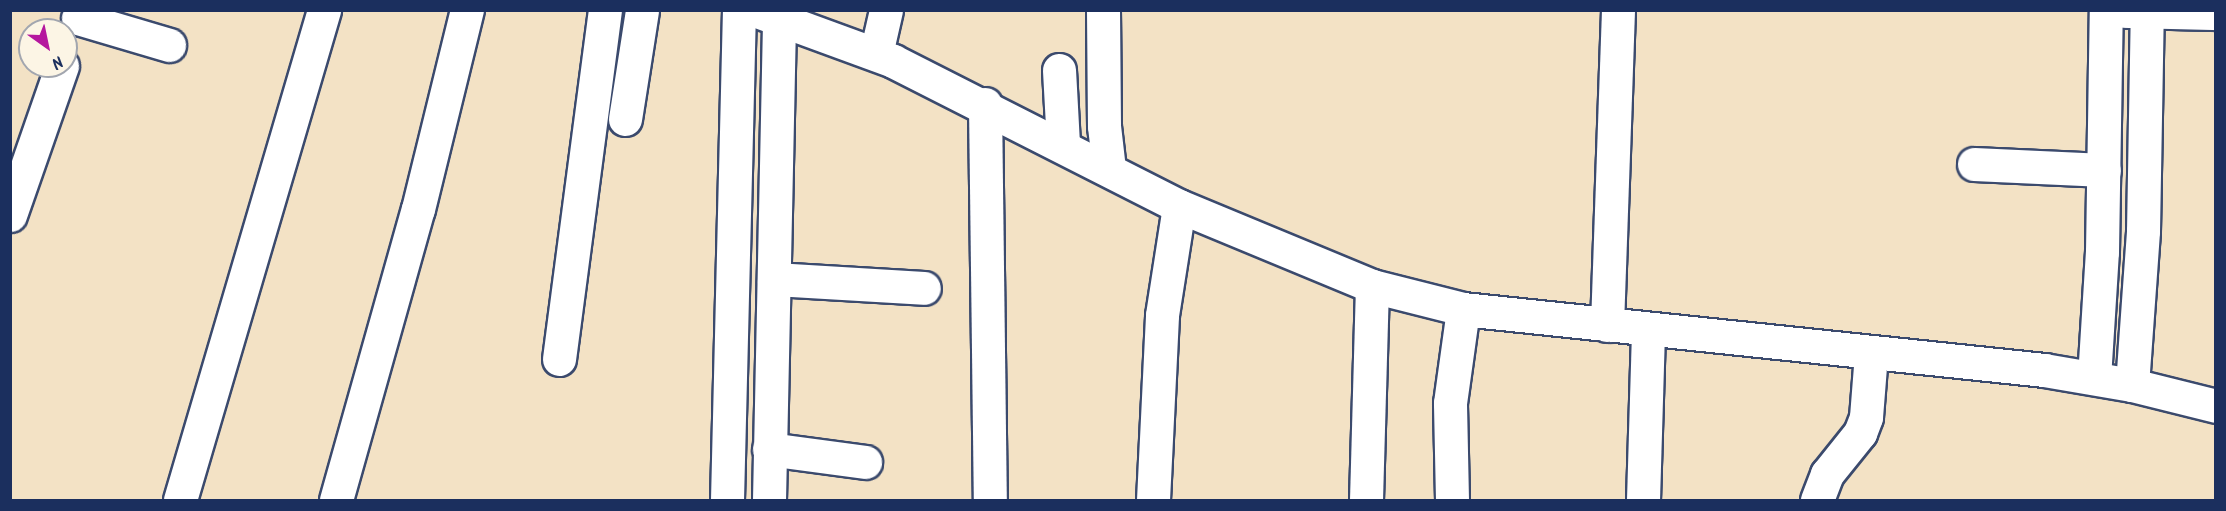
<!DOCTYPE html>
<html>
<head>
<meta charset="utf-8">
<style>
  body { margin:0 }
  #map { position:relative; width:2226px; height:511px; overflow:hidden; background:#f3e2c5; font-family:Kalam,sans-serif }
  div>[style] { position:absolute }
  .roads { filter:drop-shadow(2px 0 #3b4a6d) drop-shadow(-2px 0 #3b4a6d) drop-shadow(0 2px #3b4a6d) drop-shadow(0 -2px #3b4a6d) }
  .minor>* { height:33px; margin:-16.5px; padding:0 16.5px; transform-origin:16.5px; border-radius:16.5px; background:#fff }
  span { translate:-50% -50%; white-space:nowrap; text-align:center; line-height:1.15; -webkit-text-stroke:4.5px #fcf5e5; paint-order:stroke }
  .frame { position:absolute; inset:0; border:12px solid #1b2f5e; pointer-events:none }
  .north { position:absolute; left:18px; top:18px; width:60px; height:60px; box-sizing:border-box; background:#fcf5e5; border:2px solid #a2a6af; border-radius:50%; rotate:147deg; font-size:16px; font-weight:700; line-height:24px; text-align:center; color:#1b2f5e }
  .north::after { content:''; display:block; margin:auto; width:21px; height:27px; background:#b5179e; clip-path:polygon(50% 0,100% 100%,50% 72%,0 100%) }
</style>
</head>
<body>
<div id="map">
  <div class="roads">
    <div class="minor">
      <div style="left:754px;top:10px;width:148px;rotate:20.1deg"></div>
      <div style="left:893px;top:61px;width:321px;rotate:26.9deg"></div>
      <div style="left:1179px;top:206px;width:209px;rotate:22.5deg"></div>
      <div style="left:1372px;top:286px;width:94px;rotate:14.2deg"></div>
      <div style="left:1463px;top:309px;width:584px;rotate:5.99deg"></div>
      <div style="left:2044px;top:370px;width:89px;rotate:9.7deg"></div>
      <div style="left:2132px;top:385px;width:87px;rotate:14deg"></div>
      <div style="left:1103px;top:10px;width:116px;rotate:89.5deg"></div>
      <div style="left:1104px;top:126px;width:43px;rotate:83.4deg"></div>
      <div style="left:2125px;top:11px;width:91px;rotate:1.3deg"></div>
      <div style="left:78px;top:18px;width:95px;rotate:16.5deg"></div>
      <div style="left:876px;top:54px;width:45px;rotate:-77.2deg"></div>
      <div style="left:1059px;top:70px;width:75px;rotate:86.9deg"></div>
      <div style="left:985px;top:104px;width:396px;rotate:89.3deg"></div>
      <div style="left:625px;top:119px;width:110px;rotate:-81.1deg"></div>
      <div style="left:1974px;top:164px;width:130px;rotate:2.6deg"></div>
      <div style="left:10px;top:215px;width:158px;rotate:-70.8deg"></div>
      <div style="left:774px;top:279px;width:150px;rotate:3.4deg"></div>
      <div style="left:1607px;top:325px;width:315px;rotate:-88deg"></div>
      <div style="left:559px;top:359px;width:352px;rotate:-82.5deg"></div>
      <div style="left:2094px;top:378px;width:126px;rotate:-86.4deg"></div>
      <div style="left:2102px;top:252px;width:242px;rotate:-89.1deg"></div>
      <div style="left:2132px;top:385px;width:154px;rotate:-85.9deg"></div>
      <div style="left:2143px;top:231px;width:221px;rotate:-89deg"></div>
      <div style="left:769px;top:449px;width:97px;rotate:7.7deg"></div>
      <div style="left:180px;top:500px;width:511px;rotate:-73.62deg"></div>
      <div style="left:336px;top:500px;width:302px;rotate:-74.3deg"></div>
      <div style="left:418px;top:209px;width:205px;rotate:-76.2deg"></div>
      <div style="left:727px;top:500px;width:490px;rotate:-88.6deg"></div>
      <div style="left:769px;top:500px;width:482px;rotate:-88.8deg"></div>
      <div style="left:1153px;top:500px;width:185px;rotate:-87.2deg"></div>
      <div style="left:1162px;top:315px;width:110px;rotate:-81.1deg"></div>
      <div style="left:1366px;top:500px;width:214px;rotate:-88.4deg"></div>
      <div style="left:1452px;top:500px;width:97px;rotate:-91.2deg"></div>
      <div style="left:1450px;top:403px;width:95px;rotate:-82.1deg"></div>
      <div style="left:1643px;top:500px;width:169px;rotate:-88.3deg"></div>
      <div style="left:1817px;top:500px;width:28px;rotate:-69deg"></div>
      <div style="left:1827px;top:474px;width:53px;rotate:-51.2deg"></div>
      <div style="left:1860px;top:433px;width:17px;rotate:-69deg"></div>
      <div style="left:1866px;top:417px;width:64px;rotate:-85.5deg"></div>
    </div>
  </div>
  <div class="frame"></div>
  <div class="north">N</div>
</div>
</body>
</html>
